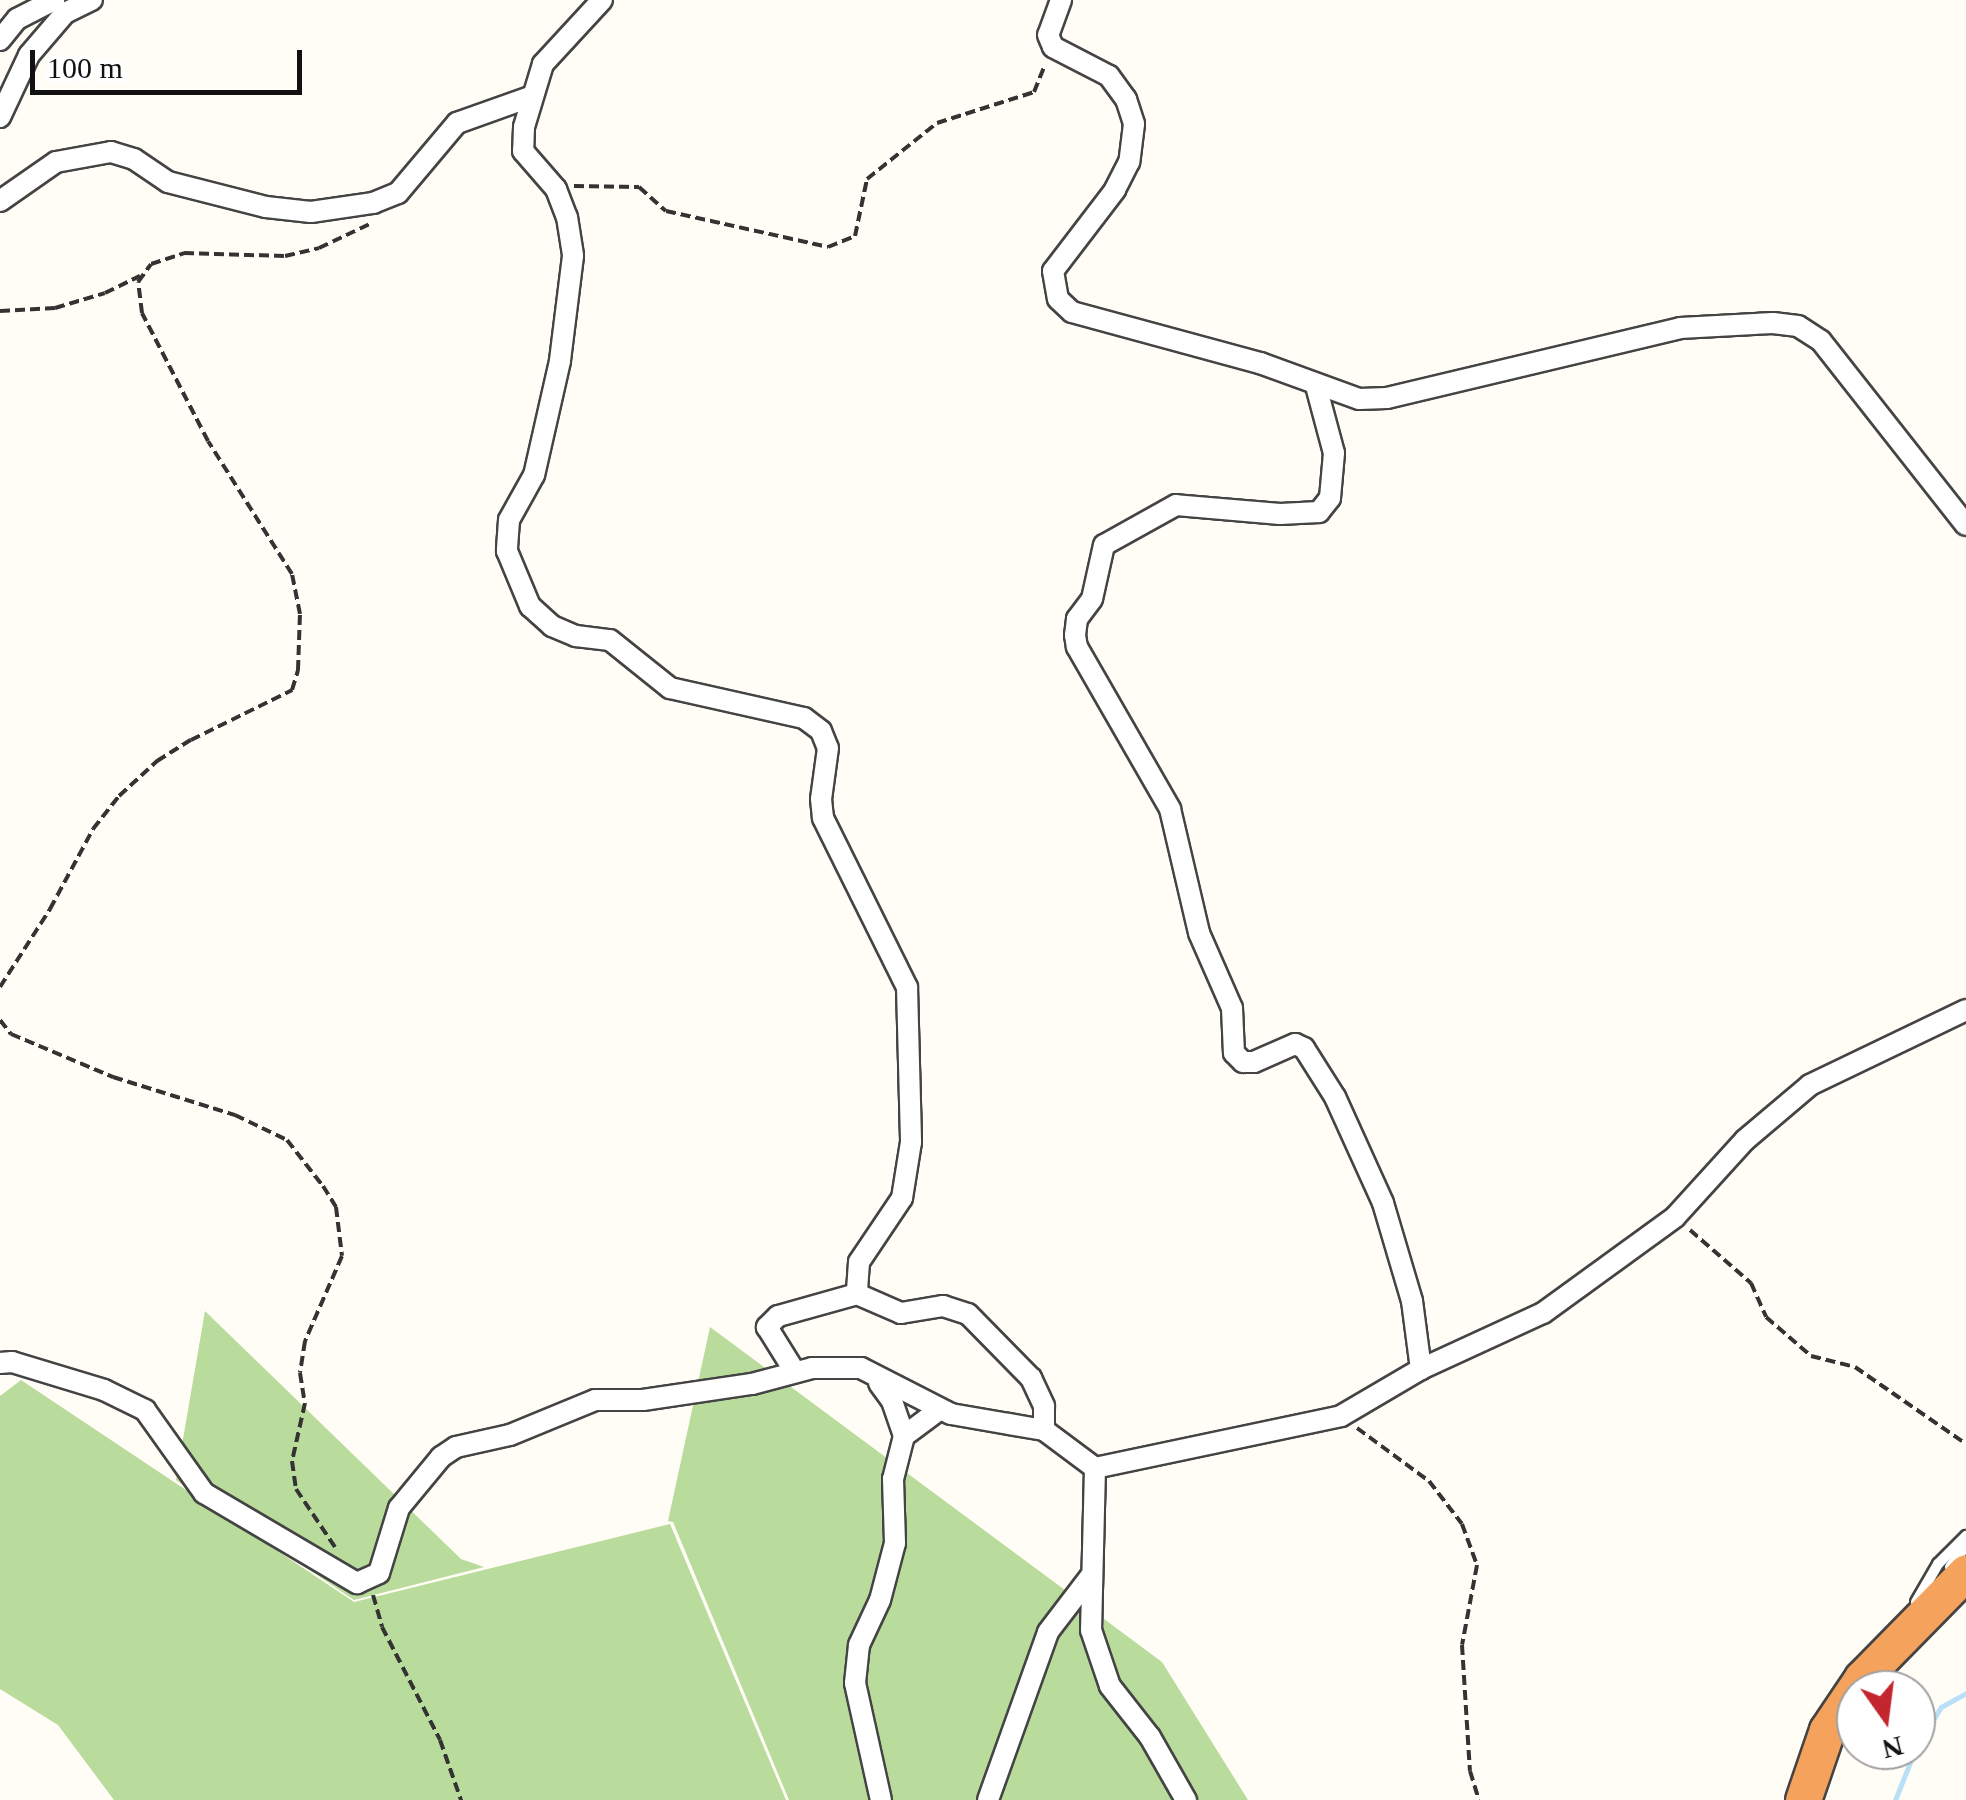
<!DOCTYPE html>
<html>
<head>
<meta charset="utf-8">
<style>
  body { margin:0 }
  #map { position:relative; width:1966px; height:1800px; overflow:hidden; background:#fffdf5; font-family:Georgia,serif }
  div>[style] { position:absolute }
  .forest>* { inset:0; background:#b9dc9c }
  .stream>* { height:5px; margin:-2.5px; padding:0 2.5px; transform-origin:2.5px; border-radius:2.5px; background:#b9e0f7 }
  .path>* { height:4px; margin-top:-2px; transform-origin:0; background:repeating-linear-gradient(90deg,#333 0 10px,transparent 0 15px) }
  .roads { filter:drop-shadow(2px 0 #444) drop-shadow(-2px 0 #444) drop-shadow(0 2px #444) drop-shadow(0 -2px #444) }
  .lane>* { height:10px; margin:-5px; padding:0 5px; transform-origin:5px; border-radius:5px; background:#fff }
  .street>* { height:20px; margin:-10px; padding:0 10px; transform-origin:10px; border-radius:10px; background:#fff }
  .highway>* { height:35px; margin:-17.5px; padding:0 17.5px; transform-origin:17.5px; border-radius:17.5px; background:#f5a25d }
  span { translate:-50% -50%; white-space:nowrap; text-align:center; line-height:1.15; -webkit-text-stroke:10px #fff; paint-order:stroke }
  .north { position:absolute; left:1836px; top:1670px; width:100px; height:100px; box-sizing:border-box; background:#fff; border:2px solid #a0a0a0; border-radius:50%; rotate:166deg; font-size:28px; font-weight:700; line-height:40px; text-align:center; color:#111 }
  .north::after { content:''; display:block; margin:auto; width:35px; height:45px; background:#c4262e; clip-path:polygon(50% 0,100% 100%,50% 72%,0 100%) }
  .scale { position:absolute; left:30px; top:50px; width:272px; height:45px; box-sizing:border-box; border:5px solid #111; border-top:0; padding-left:12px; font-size:30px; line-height:35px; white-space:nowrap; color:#111; -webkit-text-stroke:8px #fff; paint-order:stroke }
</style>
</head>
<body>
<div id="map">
  <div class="forest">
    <div style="clip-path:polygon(205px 1311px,461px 1559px,484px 1567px,354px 1600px,176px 1480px)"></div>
    <div style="clip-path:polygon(710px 1327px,1162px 1662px,1248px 1800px,789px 1800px,673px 1522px,668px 1521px)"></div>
    <div style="clip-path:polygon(21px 1380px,354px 1602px,670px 1524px,786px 1800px,114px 1800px,58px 1725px,0 1689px,0 1396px)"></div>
  </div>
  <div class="stream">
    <div style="left:1916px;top:1747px;width:47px;rotate:-58deg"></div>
    <div style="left:1941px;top:1707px;width:29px;rotate:-29deg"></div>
    <div style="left:1895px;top:1800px;width:54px;rotate:-68.2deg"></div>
  </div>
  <div class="path">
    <div style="left:574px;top:186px;width:65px;rotate:0.9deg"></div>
    <div style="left:639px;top:187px;width:36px;rotate:42deg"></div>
    <div style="left:666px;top:211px;width:166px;rotate:12.5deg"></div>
    <div style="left:828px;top:247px;width:29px;rotate:-22deg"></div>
    <div style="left:855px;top:236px;width:58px;rotate:-78.1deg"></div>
    <div style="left:867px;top:179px;width:90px;rotate:-38.7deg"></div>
    <div style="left:937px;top:123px;width:102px;rotate:-17.7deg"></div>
    <div style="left:1034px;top:92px;width:29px;rotate:-68deg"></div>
    <div style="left:0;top:311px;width:55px;rotate:-3.1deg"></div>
    <div style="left:55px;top:308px;width:52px;rotate:-16.7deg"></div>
    <div style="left:105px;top:293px;width:39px;rotate:-26deg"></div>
    <div style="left:0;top:987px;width:93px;rotate:-57.3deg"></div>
    <div style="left:50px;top:909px;width:91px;rotate:-61.7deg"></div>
    <div style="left:93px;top:829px;width:42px;rotate:-51.8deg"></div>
    <div style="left:119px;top:796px;width:52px;rotate:-42.6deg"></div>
    <div style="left:157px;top:761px;width:40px;rotate:-32deg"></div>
    <div style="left:191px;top:740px;width:113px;rotate:-26.3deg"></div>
    <div style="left:292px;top:690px;width:21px;rotate:-73deg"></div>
    <div style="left:298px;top:670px;width:56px;rotate:-88deg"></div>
    <div style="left:300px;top:614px;width:41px;rotate:-101.3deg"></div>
    <div style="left:292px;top:574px;width:157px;rotate:-122.3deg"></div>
    <div style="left:208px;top:441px;width:144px;rotate:-117.3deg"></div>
    <div style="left:142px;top:313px;width:31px;rotate:-97deg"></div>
    <div style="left:138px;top:282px;width:22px;rotate:-54deg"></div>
    <div style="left:151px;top:264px;width:35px;rotate:-18deg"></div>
    <div style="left:184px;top:253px;width:101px;rotate:1.7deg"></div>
    <div style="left:285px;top:256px;width:35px;rotate:-13deg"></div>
    <div style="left:319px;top:248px;width:59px;rotate:-25.3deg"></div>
    <div style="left:0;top:1020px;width:18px;rotate:52deg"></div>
    <div style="left:11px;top:1034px;width:111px;rotate:22.9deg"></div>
    <div style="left:113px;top:1077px;width:128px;rotate:17.3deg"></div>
    <div style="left:235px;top:1115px;width:58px;rotate:25.7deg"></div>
    <div style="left:287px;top:1140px;width:58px;rotate:52deg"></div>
    <div style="left:323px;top:1186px;width:25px;rotate:58deg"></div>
    <div style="left:336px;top:1207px;width:49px;rotate:83deg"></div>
    <div style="left:342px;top:1256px;width:93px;rotate:113.5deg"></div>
    <div style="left:305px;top:1341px;width:32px;rotate:99deg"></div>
    <div style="left:300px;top:1373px;width:30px;rotate:81deg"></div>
    <div style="left:305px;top:1403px;width:59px;rotate:102.6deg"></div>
    <div style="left:292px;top:1461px;width:28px;rotate:82deg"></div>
    <div style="left:296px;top:1489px;width:70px;rotate:56.1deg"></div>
    <div style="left:1690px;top:1230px;width:81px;rotate:41deg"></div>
    <div style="left:1751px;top:1283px;width:37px;rotate:66deg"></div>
    <div style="left:1766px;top:1317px;width:60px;rotate:40.9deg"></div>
    <div style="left:1811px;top:1356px;width:45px;rotate:14deg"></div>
    <div style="left:1855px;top:1367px;width:135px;rotate:34.7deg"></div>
    <div style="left:1357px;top:1428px;width:89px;rotate:36.4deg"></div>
    <div style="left:1429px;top:1481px;width:54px;rotate:52.5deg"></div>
    <div style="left:1462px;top:1524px;width:44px;rotate:69.9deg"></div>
    <div style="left:1477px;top:1565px;width:81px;rotate:100.6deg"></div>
    <div style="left:1462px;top:1645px;width:126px;rotate:86.4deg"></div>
    <div style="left:1470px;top:1771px;width:30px;rotate:73deg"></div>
    <div style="left:373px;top:1595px;width:33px;rotate:74deg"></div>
    <div style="left:382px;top:1627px;width:127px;rotate:62.8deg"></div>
    <div style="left:440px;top:1740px;width:64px;rotate:70.7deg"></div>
  </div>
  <div class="roads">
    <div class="lane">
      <div style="left:1950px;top:1567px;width:26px;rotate:-53deg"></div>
      <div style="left:1916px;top:1602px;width:44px;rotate:-59.9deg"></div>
      <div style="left:1938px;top:1564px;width:40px;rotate:-45deg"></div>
    </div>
    <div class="street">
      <div style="left:602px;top:0;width:87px;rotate:132.7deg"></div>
      <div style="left:543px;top:64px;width:66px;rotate:106.8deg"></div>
      <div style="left:524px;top:127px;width:24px;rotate:92deg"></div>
      <div style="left:523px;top:151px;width:50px;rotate:49deg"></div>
      <div style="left:556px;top:189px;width:30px;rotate:69deg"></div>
      <div style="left:567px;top:217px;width:39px;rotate:81deg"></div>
      <div style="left:573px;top:256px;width:106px;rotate:97.1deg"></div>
      <div style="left:560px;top:361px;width:117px;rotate:102.8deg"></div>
      <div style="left:534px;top:475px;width:51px;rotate:119.1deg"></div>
      <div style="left:509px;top:520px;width:31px;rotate:94deg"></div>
      <div style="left:507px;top:551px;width:60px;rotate:67.3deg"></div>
      <div style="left:530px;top:606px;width:30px;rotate:42deg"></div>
      <div style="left:552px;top:626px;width:26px;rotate:23deg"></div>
      <div style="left:576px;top:636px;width:34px;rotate:7deg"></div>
      <div style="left:610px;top:640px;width:77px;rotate:38.7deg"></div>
      <div style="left:670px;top:688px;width:137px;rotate:12.6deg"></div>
      <div style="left:804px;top:718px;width:21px;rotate:37deg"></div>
      <div style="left:821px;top:731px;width:18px;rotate:68deg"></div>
      <div style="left:828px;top:748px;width:51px;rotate:97.8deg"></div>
      <div style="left:821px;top:799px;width:19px;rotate:84deg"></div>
      <div style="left:823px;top:818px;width:189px;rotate:63.6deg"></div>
      <div style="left:907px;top:987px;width:155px;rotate:88.5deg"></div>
      <div style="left:911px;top:1142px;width:57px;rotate:99.1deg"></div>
      <div style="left:902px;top:1198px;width:77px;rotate:123.9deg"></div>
      <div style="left:859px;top:1262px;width:32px;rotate:94deg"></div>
      <div style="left:857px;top:1294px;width:82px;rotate:164.4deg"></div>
      <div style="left:778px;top:1316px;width:16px;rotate:135deg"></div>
      <div style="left:767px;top:1327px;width:53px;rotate:58.1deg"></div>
      <div style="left:1061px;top:0;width:37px;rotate:110deg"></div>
      <div style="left:1048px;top:35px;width:13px;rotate:67deg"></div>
      <div style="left:1053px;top:47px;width:63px;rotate:27.4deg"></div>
      <div style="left:1109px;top:76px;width:29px;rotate:54deg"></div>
      <div style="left:1126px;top:99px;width:26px;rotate:72deg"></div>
      <div style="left:1134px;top:124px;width:38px;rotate:97deg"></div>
      <div style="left:1129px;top:162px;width:31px;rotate:117deg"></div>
      <div style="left:1115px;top:190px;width:102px;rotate:127.4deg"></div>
      <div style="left:1053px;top:271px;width:28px;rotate:80deg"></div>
      <div style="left:1058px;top:299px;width:19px;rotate:43deg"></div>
      <div style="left:1072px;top:312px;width:195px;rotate:15.2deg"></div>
      <div style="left:1260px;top:363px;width:105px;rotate:20deg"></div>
      <div style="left:1359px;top:399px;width:28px;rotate:-2deg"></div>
      <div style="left:1387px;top:398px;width:301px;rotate:-13.4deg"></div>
      <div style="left:1680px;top:328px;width:93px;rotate:-3.1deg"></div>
      <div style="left:1773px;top:323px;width:25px;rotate:7deg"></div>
      <div style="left:1798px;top:326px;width:27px;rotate:33deg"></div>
      <div style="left:1821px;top:341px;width:234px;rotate:51.8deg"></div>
      <div style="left:0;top:40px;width:27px;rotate:-51deg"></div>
      <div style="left:17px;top:19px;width:42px;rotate:-27.2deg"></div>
      <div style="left:0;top:117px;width:68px;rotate:-64.9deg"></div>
      <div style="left:29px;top:55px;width:55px;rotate:-49.4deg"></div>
      <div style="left:65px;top:13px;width:30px;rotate:-26deg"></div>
      <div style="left:0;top:201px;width:68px;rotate:-34.9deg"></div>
      <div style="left:56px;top:162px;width:56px;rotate:-10.3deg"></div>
      <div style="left:111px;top:152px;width:24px;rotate:17deg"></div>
      <div style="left:134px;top:159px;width:41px;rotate:34.1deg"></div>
      <div style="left:168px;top:182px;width:101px;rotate:14.3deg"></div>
      <div style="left:266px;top:207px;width:45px;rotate:6.3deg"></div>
      <div style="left:311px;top:212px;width:63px;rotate:-8.3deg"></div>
      <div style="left:373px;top:203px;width:27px;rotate:-22deg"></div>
      <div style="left:398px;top:193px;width:92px;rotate:-49.9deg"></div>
      <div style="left:457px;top:123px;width:77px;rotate:-19.6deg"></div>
      <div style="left:1316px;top:386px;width:69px;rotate:75deg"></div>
      <div style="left:1334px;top:453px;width:45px;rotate:95.1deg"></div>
      <div style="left:1330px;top:498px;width:18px;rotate:128deg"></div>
      <div style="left:1319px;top:512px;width:39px;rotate:177deg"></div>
      <div style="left:1280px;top:514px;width:104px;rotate:-175.1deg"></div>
      <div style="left:1176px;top:505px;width:82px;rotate:150.9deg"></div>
      <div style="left:1104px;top:545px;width:55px;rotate:102.5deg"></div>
      <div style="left:1092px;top:599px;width:25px;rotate:127deg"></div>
      <div style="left:1077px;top:619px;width:16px;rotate:97deg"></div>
      <div style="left:1075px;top:635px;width:12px;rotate:81deg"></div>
      <div style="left:1077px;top:647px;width:187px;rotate:60.1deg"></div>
      <div style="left:1170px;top:809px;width:127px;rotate:76.8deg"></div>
      <div style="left:1199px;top:933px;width:82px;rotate:66.3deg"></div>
      <div style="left:1232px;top:1008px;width:45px;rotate:87.5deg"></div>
      <div style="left:1234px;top:1053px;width:13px;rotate:45deg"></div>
      <div style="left:1243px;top:1062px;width:11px"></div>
      <div style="left:1254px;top:1062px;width:45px;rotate:-23.7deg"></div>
      <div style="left:1295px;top:1044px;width:10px;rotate:24deg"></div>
      <div style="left:1304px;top:1048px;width:58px;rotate:57.7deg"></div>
      <div style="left:1335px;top:1097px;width:116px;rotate:65.6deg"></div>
      <div style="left:1383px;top:1203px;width:102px;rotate:73.5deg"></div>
      <div style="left:1412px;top:1301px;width:69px;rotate:82.5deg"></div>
      <div style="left:857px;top:1294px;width:48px;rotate:23.4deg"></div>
      <div style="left:901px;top:1313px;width:43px;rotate:-9.5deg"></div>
      <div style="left:943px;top:1306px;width:26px;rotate:18deg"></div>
      <div style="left:968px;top:1314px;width:90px;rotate:45.5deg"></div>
      <div style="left:1031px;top:1378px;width:31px;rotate:65deg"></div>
      <div style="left:1044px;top:1406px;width:24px;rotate:90deg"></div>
      <div style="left:0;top:1363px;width:12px;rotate:-5deg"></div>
      <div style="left:12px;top:1362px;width:96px;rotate:16.9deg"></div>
      <div style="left:104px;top:1390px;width:46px;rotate:26deg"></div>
      <div style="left:145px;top:1410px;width:102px;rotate:54.6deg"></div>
      <div style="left:204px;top:1493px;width:178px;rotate:30.5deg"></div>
      <div style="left:357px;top:1583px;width:24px;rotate:-24deg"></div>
      <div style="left:379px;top:1573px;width:68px;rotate:-72.9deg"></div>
      <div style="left:399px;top:1508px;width:66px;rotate:-50.5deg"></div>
      <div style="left:441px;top:1457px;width:18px;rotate:-34deg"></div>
      <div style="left:456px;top:1447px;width:55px;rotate:-12.5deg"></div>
      <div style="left:510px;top:1435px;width:92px;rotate:-22.4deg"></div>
      <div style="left:595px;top:1400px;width:48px"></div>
      <div style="left:643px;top:1400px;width:110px;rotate:-8.4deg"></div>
      <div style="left:752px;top:1384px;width:62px;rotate:-14.9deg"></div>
      <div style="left:812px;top:1368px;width:49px"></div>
      <div style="left:861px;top:1368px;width:101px;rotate:27.1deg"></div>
      <div style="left:951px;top:1414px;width:94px;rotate:9.8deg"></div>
      <div style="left:1044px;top:1430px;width:64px;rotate:36.7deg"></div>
      <div style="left:1095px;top:1468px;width:251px;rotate:-11.9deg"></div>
      <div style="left:1341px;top:1416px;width:93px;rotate:-30.4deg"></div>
      <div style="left:1421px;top:1369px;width:134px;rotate:-24.7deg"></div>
      <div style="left:1543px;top:1313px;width:163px;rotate:-36deg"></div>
      <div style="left:1675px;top:1217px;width:104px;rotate:-47.7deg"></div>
      <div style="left:1745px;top:1140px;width:85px;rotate:-40.2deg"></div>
      <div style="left:1810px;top:1085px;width:173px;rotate:-25.7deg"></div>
      <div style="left:879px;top:1383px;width:22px;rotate:54deg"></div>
      <div style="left:892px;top:1401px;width:37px;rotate:71deg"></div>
      <div style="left:904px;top:1436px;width:44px;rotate:104.3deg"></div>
      <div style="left:893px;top:1479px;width:64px;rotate:88.2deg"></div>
      <div style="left:895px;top:1543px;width:59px;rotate:104.7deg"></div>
      <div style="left:880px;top:1600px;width:50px;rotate:115deg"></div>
      <div style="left:859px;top:1645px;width:38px;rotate:96deg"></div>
      <div style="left:855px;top:1683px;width:120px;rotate:77.5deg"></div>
      <div style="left:904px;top:1436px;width:44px;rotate:-36.6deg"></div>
      <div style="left:1095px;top:1468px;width:162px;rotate:91.4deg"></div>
      <div style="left:1091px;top:1630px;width:59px;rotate:71.3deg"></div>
      <div style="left:1110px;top:1686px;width:65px;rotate:51.9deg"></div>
      <div style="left:1150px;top:1737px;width:73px;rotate:60.3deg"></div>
      <div style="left:988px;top:1800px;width:178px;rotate:-70.3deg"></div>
      <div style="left:1048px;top:1632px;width:69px;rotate:-52.6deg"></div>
    </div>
    <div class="highway">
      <div style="left:1803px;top:1800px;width:74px;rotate:-71.1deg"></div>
      <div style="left:1827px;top:1730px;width:63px;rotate:-56.1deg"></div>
      <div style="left:1862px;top:1678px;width:148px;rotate:-45.5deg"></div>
    </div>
  </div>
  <div class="north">N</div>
  <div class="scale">100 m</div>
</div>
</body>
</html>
